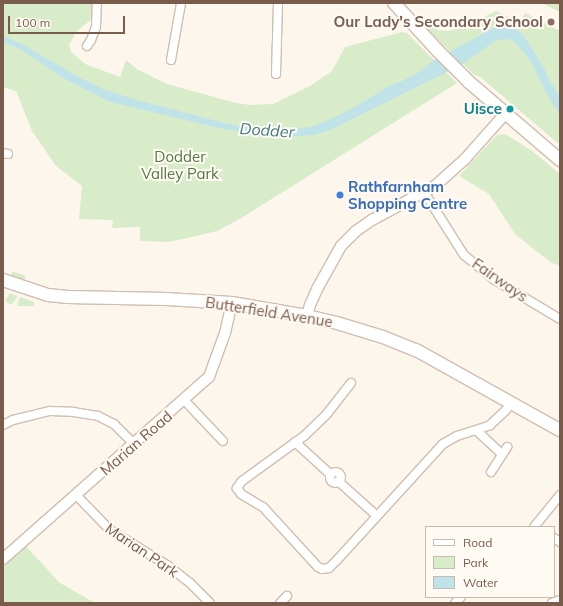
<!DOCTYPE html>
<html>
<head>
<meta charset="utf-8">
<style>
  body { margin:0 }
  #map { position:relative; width:563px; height:606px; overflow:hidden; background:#fdf6ec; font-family:Mulish,sans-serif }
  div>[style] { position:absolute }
  .green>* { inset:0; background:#d8ecc9 }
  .water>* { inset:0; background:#bfe3e8 }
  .roads { filter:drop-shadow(1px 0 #d1beb0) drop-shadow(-1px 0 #d1beb0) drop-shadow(0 1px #d1beb0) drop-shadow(0 -1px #d1beb0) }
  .minor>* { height:8px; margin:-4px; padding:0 4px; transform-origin:4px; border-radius:4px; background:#fff }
  .minor>.ring { margin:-4px; padding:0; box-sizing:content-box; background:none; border:8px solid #fff; border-radius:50% }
  .tertiary>* { height:10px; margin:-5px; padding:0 5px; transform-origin:5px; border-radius:5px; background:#fff }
  .secondary>* { height:12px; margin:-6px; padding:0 6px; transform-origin:6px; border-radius:6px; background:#fff }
  .dots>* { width:11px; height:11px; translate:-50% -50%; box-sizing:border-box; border:2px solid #fffaf3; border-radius:50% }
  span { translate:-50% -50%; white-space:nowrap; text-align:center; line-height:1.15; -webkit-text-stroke:4px #fffaf3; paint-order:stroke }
  .education-label { font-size:15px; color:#785e54; font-weight:700 }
  .right { translate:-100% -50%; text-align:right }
  .culture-label { font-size:15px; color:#0d838f; font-weight:700 }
  .park-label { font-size:15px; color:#537a41 }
  .shop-label { font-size:15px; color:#366cbe; font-weight:700 }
  .left { translate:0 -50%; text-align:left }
  .street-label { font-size:15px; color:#7a5c4d }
  .water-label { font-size:16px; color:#437c86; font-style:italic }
  .frame { position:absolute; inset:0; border:4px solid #7a5c4d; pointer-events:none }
  .legend { position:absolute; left:425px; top:526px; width:130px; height:72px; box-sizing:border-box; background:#fffaf3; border:1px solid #cabbb1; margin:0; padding:5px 7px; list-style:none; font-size:12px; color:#7a5c4d }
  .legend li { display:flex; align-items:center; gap:8px; height:20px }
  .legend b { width:20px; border:1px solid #cabbb1 }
  .scale { position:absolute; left:8px; top:16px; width:117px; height:18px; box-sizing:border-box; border:2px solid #7a5c4d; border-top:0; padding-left:5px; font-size:12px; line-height:14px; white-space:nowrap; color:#7a5c4d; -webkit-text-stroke:3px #fffaf3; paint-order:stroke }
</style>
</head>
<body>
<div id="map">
  <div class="green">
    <div style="clip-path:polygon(3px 3px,93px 3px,92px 19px,77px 31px,69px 45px,71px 52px,85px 64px,120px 77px,126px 60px,137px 69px,167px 84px,236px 103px,250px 105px,273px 104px,310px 86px,332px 71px,345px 47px,402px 32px,407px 33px,457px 83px,243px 217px,217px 231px,169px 242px,140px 241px,140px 227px,112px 228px,113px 220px,79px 219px,82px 186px,56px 166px,32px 131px,16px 91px,3px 87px)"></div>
    <div style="clip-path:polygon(541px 3px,560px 3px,560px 12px)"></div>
    <div style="clip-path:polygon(496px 11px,520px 22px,525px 13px,560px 31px,560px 145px,480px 77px,473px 74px,423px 25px,428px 21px,437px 30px,449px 31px,467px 25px)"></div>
    <div style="clip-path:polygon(505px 134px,531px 150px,560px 174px,560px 266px,550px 262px,515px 234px,489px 194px,459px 176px,497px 135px)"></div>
    <div style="clip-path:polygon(12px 271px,26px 276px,24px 281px,11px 277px)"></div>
    <div style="clip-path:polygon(10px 293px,18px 296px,11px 305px,5px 301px)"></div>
    <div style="clip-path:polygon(20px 297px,34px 302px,34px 306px,17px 306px)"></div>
    <div style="clip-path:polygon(22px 542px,60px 583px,95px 603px,3px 603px,3px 558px)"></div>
  </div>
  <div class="water">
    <div style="clip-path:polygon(507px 25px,512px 26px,521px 33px,529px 44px,545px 70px,549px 81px,560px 95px,560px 114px,552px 104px,530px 60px,515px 42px,508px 39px,496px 40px,463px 64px,330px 130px,314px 135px,281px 137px,223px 129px,110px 102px,63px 78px,20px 49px,3px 42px,3px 36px,24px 45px,80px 78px,106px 90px,140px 101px,233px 125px,256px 128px,297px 128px,311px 127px,329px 120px,353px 108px,389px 86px,402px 81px,421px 71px,431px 62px,486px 32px,495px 27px)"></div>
  </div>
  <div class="roads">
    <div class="minor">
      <div style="left:87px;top:46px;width:7px;rotate:-56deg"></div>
      <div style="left:91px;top:40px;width:14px;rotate:-69deg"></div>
      <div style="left:96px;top:27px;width:24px;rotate:-88deg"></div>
      <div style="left:171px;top:60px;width:58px;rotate:-80deg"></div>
      <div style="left:276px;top:74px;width:71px;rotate:-88.4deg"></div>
      <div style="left:3px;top:153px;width:5px;rotate:11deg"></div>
      <div style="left:424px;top:192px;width:75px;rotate:57.6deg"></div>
      <div style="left:464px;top:255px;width:40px;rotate:39deg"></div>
      <div style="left:495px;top:280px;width:76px;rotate:31deg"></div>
      <div style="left:351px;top:383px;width:39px;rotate:128deg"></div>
      <div style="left:327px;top:414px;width:32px;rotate:136deg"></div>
      <div style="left:304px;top:436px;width:77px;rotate:144deg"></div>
      <div style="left:242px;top:481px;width:9px;rotate:126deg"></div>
      <div style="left:237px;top:488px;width:7px;rotate:56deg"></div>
      <div style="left:241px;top:494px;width:26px;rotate:31deg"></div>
      <div style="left:263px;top:507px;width:81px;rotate:47.5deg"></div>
      <div style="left:318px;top:567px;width:4px;rotate:27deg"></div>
      <div style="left:322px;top:569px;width:7px;rotate:-8deg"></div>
      <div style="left:329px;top:568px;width:11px;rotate:-45deg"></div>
      <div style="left:337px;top:560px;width:157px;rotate:-47.6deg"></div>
      <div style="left:443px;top:444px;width:16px;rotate:-30deg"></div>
      <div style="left:457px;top:436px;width:35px;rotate:-18deg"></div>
      <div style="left:490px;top:425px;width:22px;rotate:-43deg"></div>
      <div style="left:506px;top:410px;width:9px;rotate:-58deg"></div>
      <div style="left:185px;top:401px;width:55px;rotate:46.5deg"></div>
      <div style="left:3px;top:425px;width:11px;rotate:-27deg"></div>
      <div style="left:13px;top:420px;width:38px;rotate:-14deg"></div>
      <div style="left:50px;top:411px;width:23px;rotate:2deg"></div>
      <div style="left:73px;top:412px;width:25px;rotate:9deg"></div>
      <div style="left:98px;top:416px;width:18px;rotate:27deg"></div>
      <div style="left:114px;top:424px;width:28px;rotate:45deg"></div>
      <div style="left:477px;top:431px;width:34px;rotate:43deg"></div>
      <div style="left:295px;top:442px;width:47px;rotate:42.4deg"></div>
      <div class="ring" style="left:329.5px;top:471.5px;width:3px;height:3px"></div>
      <div style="left:491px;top:472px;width:30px;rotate:-57deg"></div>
      <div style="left:338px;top:481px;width:52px;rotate:41.9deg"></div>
      <div style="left:76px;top:495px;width:49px;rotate:45.8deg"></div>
      <div style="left:110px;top:530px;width:67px;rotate:31.6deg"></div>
      <div style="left:167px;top:565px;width:29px;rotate:38deg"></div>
      <div style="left:190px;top:583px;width:28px;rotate:45deg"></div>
      <div style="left:534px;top:527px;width:41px;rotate:-50.9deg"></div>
      <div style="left:554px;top:538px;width:7px;rotate:34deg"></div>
      <div style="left:280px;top:603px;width:10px;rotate:-45deg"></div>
      <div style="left:455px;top:603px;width:8px;rotate:-45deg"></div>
      <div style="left:552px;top:603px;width:9px;rotate:-21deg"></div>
    </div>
    <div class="tertiary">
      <div style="left:307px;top:316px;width:11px;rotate:-75deg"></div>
      <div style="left:310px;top:305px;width:17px;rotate:-66deg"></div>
      <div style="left:317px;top:289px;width:49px;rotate:-60.8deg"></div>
      <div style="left:341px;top:246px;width:21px;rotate:-45deg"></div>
      <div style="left:356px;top:231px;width:19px;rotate:-35deg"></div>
      <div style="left:372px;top:220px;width:72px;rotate:-28.4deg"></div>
      <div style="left:435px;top:186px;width:40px;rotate:-42deg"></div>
      <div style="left:465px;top:159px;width:60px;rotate:-48.4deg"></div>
      <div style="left:3px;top:559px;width:275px;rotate:-41.5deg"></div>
      <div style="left:209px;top:377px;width:47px;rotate:-70deg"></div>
      <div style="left:225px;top:333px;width:31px;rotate:-77deg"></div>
    </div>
    <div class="secondary">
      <div style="left:394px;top:3px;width:65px;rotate:47.5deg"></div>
      <div style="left:438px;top:51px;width:44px;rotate:45deg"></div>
      <div style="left:469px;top:82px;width:120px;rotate:40.6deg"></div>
      <div style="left:3px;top:280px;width:47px;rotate:18.4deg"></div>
      <div style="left:48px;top:295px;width:20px;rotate:6deg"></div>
      <div style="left:68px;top:297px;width:98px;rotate:1.2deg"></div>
      <div style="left:166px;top:299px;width:66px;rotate:3.5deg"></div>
      <div style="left:232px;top:303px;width:76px;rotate:9.8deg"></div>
      <div style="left:307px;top:316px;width:31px;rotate:13deg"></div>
      <div style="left:337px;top:323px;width:48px;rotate:16.9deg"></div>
      <div style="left:383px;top:337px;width:35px;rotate:22deg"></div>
      <div style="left:416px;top:350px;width:165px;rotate:29.1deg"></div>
    </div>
  </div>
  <div class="dots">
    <div style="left:551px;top:22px;background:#8d6e63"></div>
    <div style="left:510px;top:109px;background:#0f9aa8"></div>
    <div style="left:340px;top:195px;background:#3f7fe0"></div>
  </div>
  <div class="education-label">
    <span class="right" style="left:543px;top:22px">Our Lady's Secondary School</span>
  </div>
  <div class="culture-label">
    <span class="right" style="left:502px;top:109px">Uisce</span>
  </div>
  <div class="park-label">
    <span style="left:180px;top:165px">Dodder<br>Valley Park</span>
  </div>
  <div class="shop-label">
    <span class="left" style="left:348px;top:195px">Rathfarnham<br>Shopping Centre</span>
  </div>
  <div class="street-label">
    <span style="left:500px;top:280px;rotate:35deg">Fairways</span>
    <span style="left:269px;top:312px;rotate:9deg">Butterfield Avenue</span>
    <span style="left:136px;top:443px;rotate:-41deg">Marian Road</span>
    <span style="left:142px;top:550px;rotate:34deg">Marian Park</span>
  </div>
  <div class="water-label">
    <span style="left:267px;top:130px;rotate:4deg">Dodder</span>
  </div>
  <div class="frame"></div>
  <ul class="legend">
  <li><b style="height:5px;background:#fff"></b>Road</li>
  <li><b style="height:11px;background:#d8ecc9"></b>Park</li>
  <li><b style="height:11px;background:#bfe3e8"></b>Water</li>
  </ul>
  <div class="scale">100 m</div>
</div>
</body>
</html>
